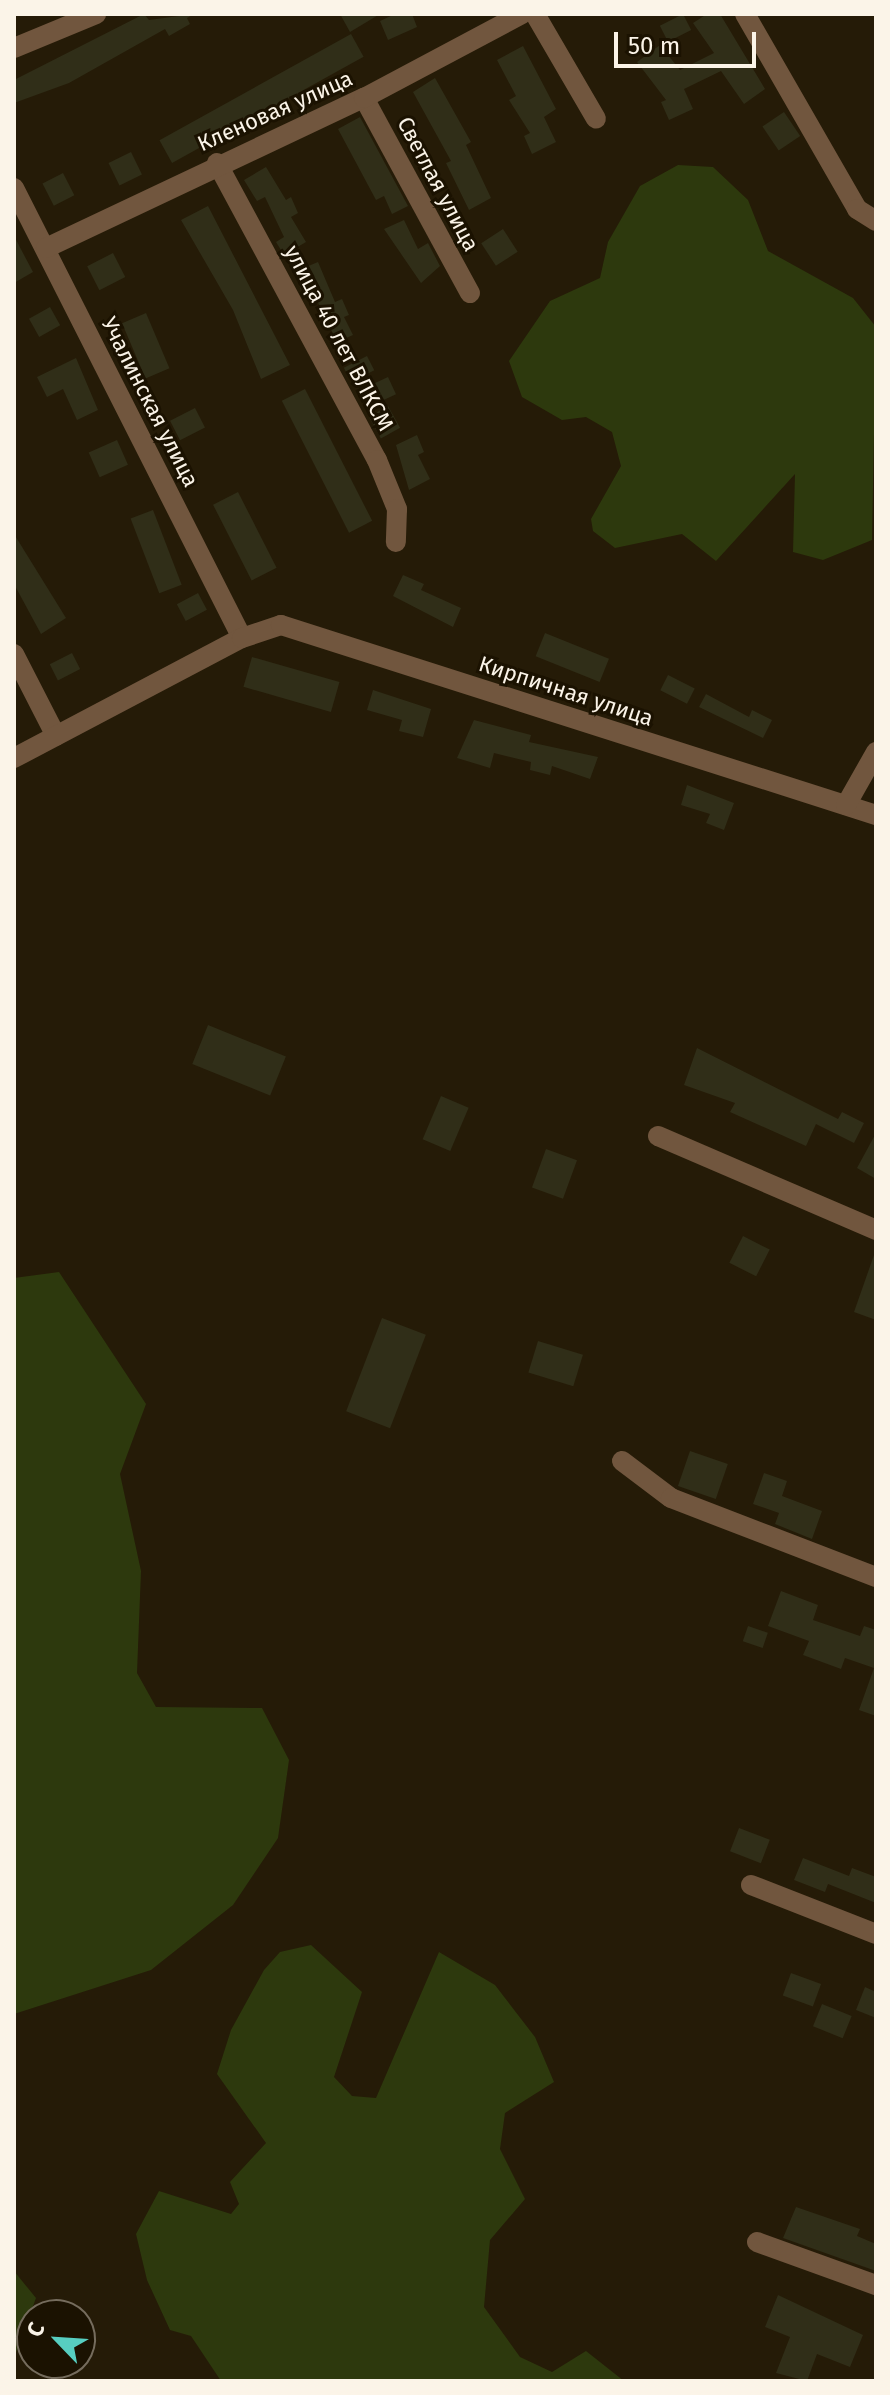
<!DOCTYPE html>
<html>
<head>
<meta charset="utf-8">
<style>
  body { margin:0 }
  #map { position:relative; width:890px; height:2395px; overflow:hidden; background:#251b07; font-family:"Fira Sans",sans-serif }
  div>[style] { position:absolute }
  .water>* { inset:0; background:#2d390d }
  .building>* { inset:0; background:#302e18; transform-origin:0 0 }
  .minor>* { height:20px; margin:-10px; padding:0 10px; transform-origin:10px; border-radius:10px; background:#71563e }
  span { translate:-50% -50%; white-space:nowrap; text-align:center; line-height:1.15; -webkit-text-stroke:6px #1b1201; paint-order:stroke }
  .street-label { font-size:22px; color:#fbf4e8 }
  .frame { position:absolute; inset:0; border:16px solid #fbf4e8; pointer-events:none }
  .north { position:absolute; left:16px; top:2299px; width:80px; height:80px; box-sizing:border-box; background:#1b1201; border:2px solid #756c5d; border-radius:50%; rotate:295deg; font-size:22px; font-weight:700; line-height:32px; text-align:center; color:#fbf4e8 }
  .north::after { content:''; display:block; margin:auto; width:28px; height:36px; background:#57cec1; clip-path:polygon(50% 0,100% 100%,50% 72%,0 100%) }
  .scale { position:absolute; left:614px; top:32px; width:142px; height:36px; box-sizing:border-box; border:4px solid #fbf4e8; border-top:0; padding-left:10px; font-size:24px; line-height:28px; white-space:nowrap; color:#fbf4e8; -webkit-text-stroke:6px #1b1201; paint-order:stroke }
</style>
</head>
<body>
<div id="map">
  <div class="water">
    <div style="clip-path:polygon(678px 165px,713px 167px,748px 200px,768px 251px,853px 298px,876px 327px,872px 540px,823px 560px,793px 552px,795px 474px,716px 561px,682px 534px,615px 548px,593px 531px,591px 519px,621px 466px,612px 432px,586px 417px,562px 420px,522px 397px,509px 361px,550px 301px,600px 278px,608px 242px,640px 186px)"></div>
    <div style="clip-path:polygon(59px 1272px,146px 1404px,120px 1474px,141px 1571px,137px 1673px,156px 1707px,262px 1708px,289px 1760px,278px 1838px,233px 1905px,151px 1970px,14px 2014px,14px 1278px)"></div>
    <div style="clip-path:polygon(311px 1945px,362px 1992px,334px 2077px,352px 2096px,376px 2098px,439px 1952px,495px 1985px,535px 2037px,554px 2082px,505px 2113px,500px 2149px,525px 2199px,490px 2240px,484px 2307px,520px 2357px,552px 2372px,586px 2351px,624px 2381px,221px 2381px,191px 2336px,170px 2330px,147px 2280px,136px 2234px,159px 2191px,231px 2214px,239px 2204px,230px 2182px,266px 2143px,217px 2074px,231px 2030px,264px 1970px,280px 1952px)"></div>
    <div style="clip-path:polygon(14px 2271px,36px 2298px,14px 2358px)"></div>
  </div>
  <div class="building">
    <div style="clip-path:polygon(144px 14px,149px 20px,194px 14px,187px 18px,190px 24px,169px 36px,165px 29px,69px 83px,14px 103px,14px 80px)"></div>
    <div style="clip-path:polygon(340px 14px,380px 14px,350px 32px)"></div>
    <div style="clip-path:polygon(395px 14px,412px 14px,417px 27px,388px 40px,380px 21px)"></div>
    <div style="left:683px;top:14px;width:18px;height:26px;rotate:63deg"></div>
    <div style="clip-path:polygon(707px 14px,720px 14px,765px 89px,744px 104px,721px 71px,684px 89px,693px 109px,669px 120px,661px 102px,666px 100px,637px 62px,660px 45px,680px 70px,714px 53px,693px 23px)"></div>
    <div style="left:351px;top:34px;width:26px;height:219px;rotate:61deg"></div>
    <div style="clip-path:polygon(523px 46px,556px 109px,544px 117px,556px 142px,532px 154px,524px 136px,530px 133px,509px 100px,516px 96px,497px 60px)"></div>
    <div style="clip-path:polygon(435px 78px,471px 142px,466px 145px,491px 198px,469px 210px,446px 163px,451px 161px,413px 92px)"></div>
    <div style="left:784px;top:112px;width:29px;height:26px;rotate:56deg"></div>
    <div style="clip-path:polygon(360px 117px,408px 206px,392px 214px,384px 196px,376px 200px,338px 129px)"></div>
    <div style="left:131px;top:152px;width:25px;height:25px;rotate:64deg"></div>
    <div style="clip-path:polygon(266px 167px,286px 200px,291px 197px,298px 213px,291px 217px,306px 242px,284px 255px,276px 242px,284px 237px,265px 197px,257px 201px,244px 180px)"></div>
    <div style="left:63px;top:173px;width:25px;height:23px;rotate:63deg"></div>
    <div style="clip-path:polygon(208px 206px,290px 365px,261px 379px,233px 310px,181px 220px)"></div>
    <div style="clip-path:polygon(404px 220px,418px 249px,428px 243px,440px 266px,421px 283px,384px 229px)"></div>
    <div style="left:503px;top:229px;width:27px;height:26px;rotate:57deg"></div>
    <div style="clip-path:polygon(14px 236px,33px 272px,14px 283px)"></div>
    <div style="left:113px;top:253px;width:27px;height:29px;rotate:63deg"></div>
    <div style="clip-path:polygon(318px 262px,335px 302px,342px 299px,349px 315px,344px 317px,353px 335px,337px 342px,310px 286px,301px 290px,294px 272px)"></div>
    <div style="left:50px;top:307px;width:21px;height:24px;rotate:61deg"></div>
    <div style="left:146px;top:313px;width:60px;height:26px;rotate:67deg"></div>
    <div style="left:367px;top:356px;width:16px;height:26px;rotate:63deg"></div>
    <div style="clip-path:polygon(76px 358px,98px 410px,77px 420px,63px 389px,47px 397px,37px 377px)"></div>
    <div style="left:388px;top:377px;width:19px;height:22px;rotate:65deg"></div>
    <div style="left:305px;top:389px;width:148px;height:26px;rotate:63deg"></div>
    <div style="left:388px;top:406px;width:25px;height:22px;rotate:61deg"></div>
    <div style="left:195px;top:408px;width:22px;height:28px;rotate:63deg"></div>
    <div style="clip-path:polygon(417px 435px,424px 452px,418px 455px,430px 479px,409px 490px,396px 445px)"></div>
    <div style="left:117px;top:440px;width:27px;height:31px;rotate:66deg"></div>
    <div style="left:238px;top:492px;width:85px;height:28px;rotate:63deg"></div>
    <div style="left:153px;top:510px;width:80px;height:24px;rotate:69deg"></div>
    <div style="clip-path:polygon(14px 534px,66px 618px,41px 634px,14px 584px)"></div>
    <div style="clip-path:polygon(403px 575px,424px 584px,421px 590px,461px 608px,453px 627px,393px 596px)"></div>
    <div style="left:198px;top:593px;width:19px;height:24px;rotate:62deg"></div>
    <div style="left:545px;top:633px;width:69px;height:25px;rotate:22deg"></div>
    <div style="left:72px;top:653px;width:18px;height:25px;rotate:63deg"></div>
    <div style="left:252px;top:657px;width:91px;height:31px;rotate:16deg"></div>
    <div style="left:668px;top:675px;width:30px;height:17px;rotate:27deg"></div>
    <div style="clip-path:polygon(373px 690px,431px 709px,423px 737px,399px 731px,402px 720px,367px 710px)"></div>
    <div style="clip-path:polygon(706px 694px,749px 717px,752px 710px,772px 720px,763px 738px,699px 707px)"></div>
    <div style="clip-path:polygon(474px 720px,531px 735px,529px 742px,598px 757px,590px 779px,552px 766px,550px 775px,530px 770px,531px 762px,494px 753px,490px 768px,457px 758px)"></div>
    <div style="clip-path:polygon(687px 785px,734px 803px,724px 830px,706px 823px,710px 814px,681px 805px)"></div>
    <div style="left:208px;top:1025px;width:84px;height:42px;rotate:22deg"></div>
    <div style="clip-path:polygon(697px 1048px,838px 1119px,842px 1112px,864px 1123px,854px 1143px,816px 1124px,806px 1146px,730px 1112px,735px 1103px,684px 1085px)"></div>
    <div style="left:441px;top:1096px;width:30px;height:47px;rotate:23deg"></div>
    <div style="clip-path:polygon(876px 1133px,876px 1179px,857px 1168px)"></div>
    <div style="left:546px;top:1149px;width:33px;height:41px;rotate:20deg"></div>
    <div style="left:743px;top:1236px;width:30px;height:30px;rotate:27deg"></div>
    <div style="clip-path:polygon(874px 1255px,876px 1255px,876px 1320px,854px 1312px)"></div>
    <div style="left:382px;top:1318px;width:47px;height:100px;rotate:21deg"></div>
    <div style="left:538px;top:1341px;width:47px;height:33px;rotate:17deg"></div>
    <div style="left:690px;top:1451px;width:40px;height:37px;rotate:19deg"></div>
    <div style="clip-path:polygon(764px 1473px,787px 1481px,782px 1496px,822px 1511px,812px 1539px,775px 1524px,779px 1513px,753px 1504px)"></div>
    <div style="clip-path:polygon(781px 1591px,818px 1605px,813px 1620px,860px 1636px,864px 1626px,876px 1630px,876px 1716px,859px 1710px,874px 1668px,845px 1658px,841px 1669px,803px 1655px,809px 1641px,768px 1626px)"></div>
    <div style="left:748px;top:1626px;width:21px;height:16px;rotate:19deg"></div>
    <div style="left:739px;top:1828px;width:33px;height:25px;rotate:21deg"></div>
    <div style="clip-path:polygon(803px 1858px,849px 1876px,852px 1868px,876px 1877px,876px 1903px,828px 1884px,825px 1892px,794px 1880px)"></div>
    <div style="left:791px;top:1973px;width:32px;height:24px;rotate:20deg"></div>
    <div style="clip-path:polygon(865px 1987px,876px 1992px,876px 2018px,856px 2010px)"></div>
    <div style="left:822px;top:2004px;width:32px;height:24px;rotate:22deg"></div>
    <div style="clip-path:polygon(796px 2207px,860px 2229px,857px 2236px,876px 2244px,876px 2271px,783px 2238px)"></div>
    <div style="clip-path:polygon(778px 2295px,863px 2335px,850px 2367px,817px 2354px,807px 2381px,776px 2373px,790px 2337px,765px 2327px)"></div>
  </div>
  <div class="minor">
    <div style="left:535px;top:14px;width:121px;rotate:59.8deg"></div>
    <div style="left:745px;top:14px;width:225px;rotate:60.1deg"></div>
    <div style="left:857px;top:209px;width:22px;rotate:32deg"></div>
    <div style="left:14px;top:48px;width:89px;rotate:-22.5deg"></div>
    <div style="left:364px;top:98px;width:222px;rotate:61.5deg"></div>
    <div style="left:217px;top:163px;width:337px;rotate:61.7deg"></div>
    <div style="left:377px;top:460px;width:53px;rotate:67.8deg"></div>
    <div style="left:397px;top:509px;width:33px;rotate:92deg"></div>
    <div style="left:14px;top:188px;width:504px;rotate:63.13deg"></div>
    <div style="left:46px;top:248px;width:352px;rotate:-25.3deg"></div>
    <div style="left:364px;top:98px;width:179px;rotate:-28deg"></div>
    <div style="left:14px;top:654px;width:92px;rotate:62.9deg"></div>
    <div style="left:14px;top:758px;width:258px;rotate:-27.8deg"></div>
    <div style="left:242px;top:638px;width:41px;rotate:-18.4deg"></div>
    <div style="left:281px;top:625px;width:625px;rotate:17.71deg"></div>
    <div style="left:846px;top:805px;width:61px;rotate:-60.5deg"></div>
    <div style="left:658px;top:1136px;width:237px;rotate:23.3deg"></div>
    <div style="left:622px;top:1461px;width:61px;rotate:37.1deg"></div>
    <div style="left:671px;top:1498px;width:220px;rotate:21.1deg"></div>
    <div style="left:751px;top:1885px;width:134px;rotate:21.4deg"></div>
    <div style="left:757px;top:2242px;width:127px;rotate:19.9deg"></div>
  </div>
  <div class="street-label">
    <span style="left:275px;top:111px;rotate:-24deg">Кленовая улица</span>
    <span style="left:438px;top:184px;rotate:62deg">Светлая улица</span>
    <span style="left:339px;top:338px;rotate:62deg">улица 40 лет ВЛКСМ</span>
    <span style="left:150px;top:402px;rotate:63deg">Учалинская улица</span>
    <span style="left:566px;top:691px;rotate:18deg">Кирпичная улица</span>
  </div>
  <div class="frame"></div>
  <div class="north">С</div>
  <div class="scale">50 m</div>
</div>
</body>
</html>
